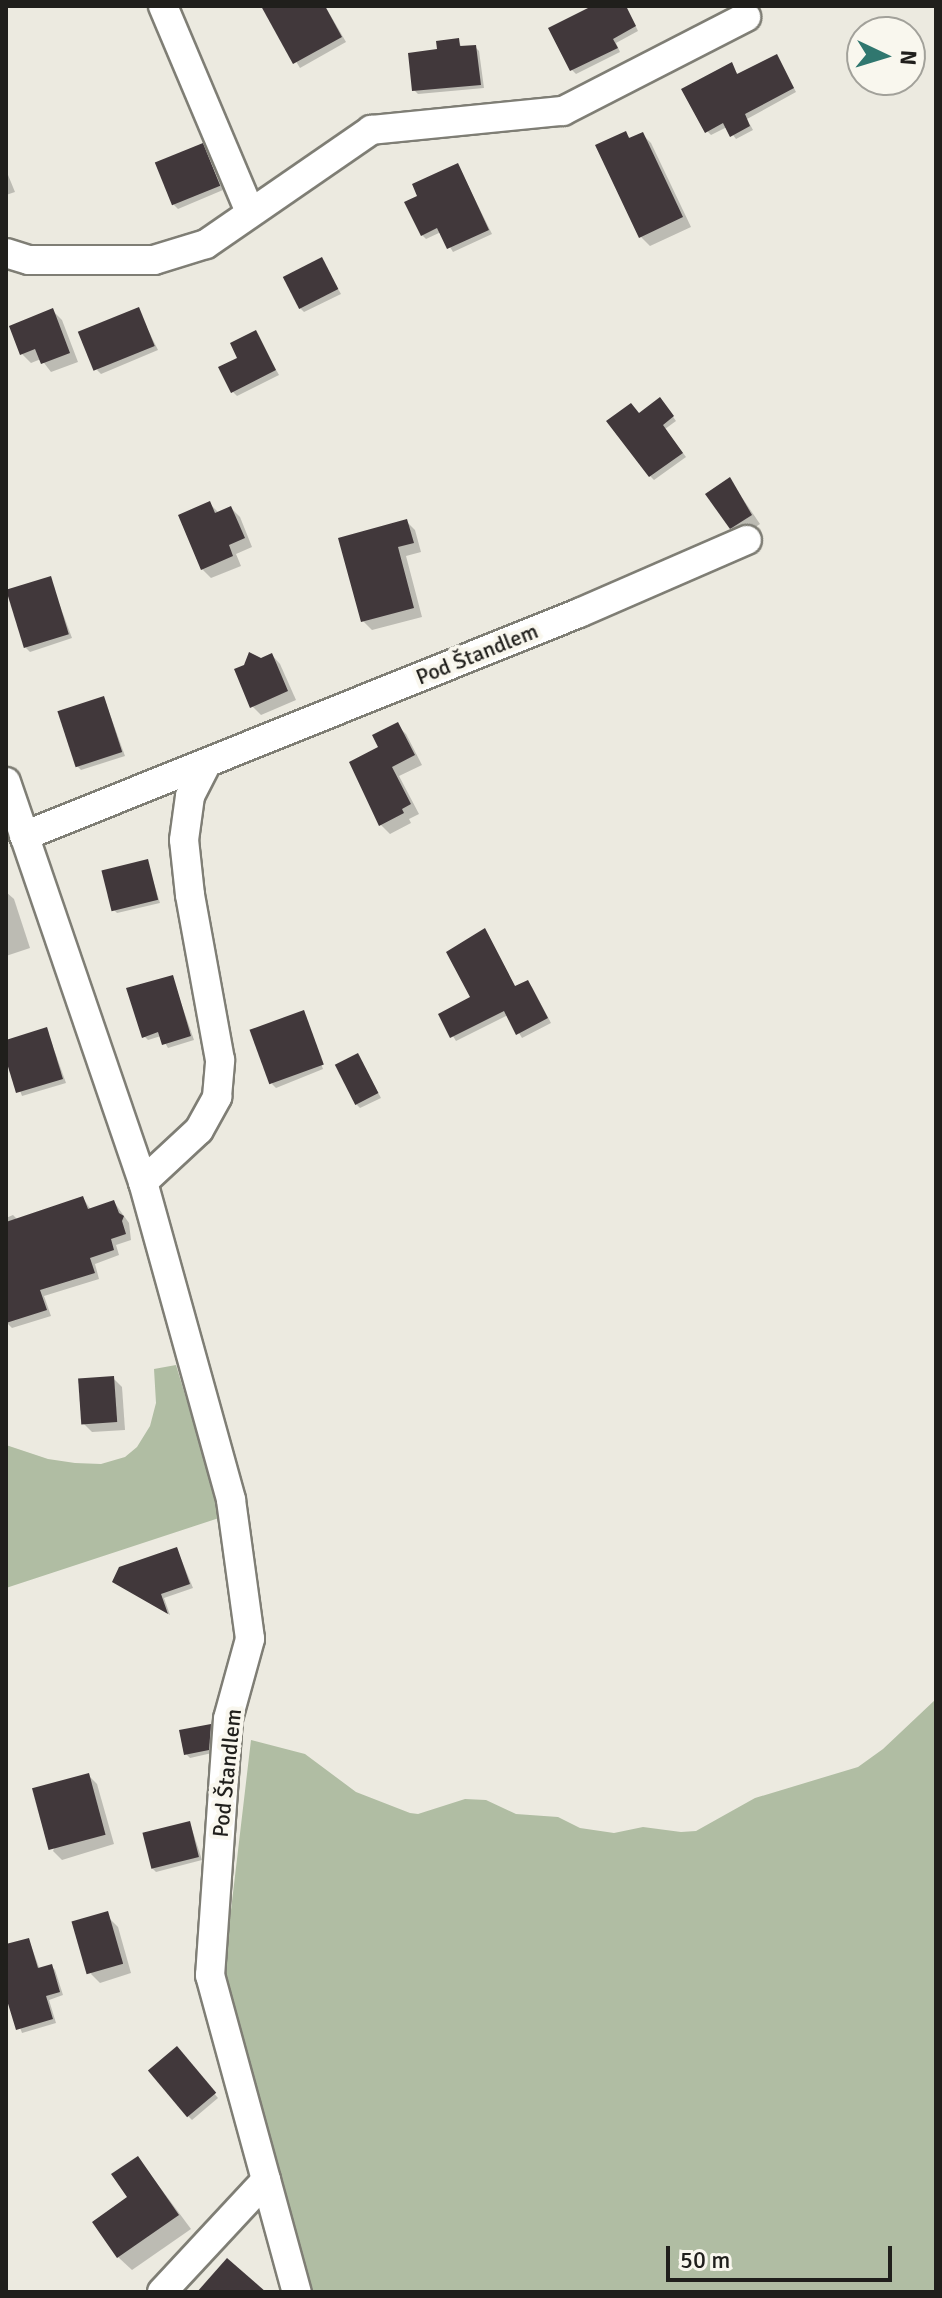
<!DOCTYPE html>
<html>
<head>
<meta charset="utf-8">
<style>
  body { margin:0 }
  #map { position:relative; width:942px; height:2298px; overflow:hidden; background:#eceae0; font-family:Signika,sans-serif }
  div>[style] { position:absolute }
  .green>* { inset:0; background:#b0bda3 }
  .shadow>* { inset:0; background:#0003 }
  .building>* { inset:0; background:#41383b; transform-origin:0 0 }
  .roads { filter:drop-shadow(2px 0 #7f7e75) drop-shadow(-2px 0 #7f7e75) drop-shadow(0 2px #7f7e75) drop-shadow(0 -2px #7f7e75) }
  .minor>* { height:28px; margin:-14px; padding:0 14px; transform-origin:14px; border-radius:14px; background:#fff }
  span { translate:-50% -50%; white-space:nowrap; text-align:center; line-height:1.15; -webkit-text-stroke:8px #f9f7ee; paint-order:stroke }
  .street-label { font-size:22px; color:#201f1c }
  .frame { position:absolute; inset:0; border:8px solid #201f1c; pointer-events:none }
  .north { position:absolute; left:846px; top:16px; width:80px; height:80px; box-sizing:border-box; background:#f9f7ee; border:2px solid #a2a19a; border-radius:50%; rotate:94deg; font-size:22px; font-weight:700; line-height:32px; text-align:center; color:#201f1c }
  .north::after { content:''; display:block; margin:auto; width:28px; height:36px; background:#30776f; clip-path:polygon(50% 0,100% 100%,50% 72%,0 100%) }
  .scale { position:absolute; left:666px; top:2246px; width:226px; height:36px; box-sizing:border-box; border:4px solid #201f1c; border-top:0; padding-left:10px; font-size:24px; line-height:28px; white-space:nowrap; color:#201f1c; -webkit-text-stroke:6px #f9f7ee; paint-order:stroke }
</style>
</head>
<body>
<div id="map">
  <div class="green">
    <div style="clip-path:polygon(176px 1365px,222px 1517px,6px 1588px,6px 1445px,48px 1459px,75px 1463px,101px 1464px,125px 1457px,137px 1447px,150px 1426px,156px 1403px,154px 1369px)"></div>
    <div style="clip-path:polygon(936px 1699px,936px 2292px,312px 2292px,221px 1995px,251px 1740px,305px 1754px,356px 1792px,410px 1813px,418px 1814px,465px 1799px,486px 1800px,516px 1814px,558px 1817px,580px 1828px,614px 1833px,643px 1827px,681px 1832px,696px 1831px,755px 1798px,858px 1767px,883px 1749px)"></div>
  </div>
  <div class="shadow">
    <div style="clip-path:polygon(263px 6px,325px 6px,346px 42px,300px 68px)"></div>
    <div style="clip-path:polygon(596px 6px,626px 6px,638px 31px,616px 43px,620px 52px,576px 74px,572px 70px)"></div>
    <div style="clip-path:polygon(458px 40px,462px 48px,475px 47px,479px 51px,484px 88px,418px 94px,414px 90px,439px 51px)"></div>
    <div style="clip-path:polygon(780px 61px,796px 92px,747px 119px,753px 130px,736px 139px,727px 127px,711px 135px,707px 131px,731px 65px,739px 76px)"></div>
    <div style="clip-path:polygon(626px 134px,631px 139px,642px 134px,651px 143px,691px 227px,650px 246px,641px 237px)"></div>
    <div style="clip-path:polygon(202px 146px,223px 190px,178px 209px,174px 205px)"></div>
    <div style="clip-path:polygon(458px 165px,492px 234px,453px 252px,441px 232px,426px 239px,422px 235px,420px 196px)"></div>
    <div style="clip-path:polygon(6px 170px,15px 192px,6px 195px)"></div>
    <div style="clip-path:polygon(322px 260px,341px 294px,304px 312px,300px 308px)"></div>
    <div style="clip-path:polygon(138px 310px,158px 350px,101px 374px,97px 370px)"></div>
    <div style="clip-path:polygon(53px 311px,62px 320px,78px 362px,51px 372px,41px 359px,31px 363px,22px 354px)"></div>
    <div style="clip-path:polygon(255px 333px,279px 375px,237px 396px,233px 392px,239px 358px)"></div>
    <div style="clip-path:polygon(664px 404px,676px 421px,665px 429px,686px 457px,654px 480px,650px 476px,639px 415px)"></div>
    <div style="clip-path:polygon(730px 480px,760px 524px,740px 537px,731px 528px)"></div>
    <div style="clip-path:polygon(210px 504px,219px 513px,231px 508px,240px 517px,252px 547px,236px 554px,241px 566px,211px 578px,202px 569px)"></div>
    <div style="clip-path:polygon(406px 521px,415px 530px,421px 552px,406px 556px,422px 617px,372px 630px,363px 621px)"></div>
    <div style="clip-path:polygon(50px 579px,72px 638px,30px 652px,26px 648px)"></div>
    <div style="clip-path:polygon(272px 655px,280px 664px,296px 700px,261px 715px,252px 706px)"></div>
    <div style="clip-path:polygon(104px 698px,125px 756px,81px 770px,77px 766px)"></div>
    <div style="clip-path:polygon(397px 725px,406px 734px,422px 765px,399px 776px,419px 814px,409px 819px,411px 823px,390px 834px,381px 825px,352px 763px,381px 748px)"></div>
    <div style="clip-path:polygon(147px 861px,160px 903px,117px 913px,113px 909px)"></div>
    <div style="clip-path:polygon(6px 892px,14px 899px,30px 948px,6px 956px)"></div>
    <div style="clip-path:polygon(485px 931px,516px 988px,528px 983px,532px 987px,551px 1023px,522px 1038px,508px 1015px,456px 1041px,440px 1015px,472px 998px)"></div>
    <div style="clip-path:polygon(172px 977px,194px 1040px,168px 1048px,161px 1036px,148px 1040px,144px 1036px)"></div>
    <div style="clip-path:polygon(303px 1014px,323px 1069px,276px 1088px,272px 1084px)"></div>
    <div style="clip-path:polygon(47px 1030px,66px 1083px,22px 1096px,6px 1053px,6px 1042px)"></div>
    <div style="clip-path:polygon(358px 1055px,381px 1098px,360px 1108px,356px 1104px)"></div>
    <div style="clip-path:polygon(83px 1198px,91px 1210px,114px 1202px,129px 1223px,131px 1240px,116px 1245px,119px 1255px,95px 1264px,99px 1279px,44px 1296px,51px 1316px,12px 1328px,6px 1322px,6px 1218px,13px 1215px,18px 1220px)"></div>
    <div style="clip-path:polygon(113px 1378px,122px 1387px,125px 1430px,92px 1432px,83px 1423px)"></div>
    <div style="clip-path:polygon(177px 1549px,193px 1588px,164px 1598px,170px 1615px,119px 1585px)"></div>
    <div style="clip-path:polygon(210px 1726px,214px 1730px,212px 1753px,190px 1758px,186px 1754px)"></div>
    <div style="clip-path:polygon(88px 1775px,97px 1784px,114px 1844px,62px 1860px,53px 1851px)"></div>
    <div style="clip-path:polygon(190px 1823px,202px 1860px,156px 1872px,152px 1868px)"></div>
    <div style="clip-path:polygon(109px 1918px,118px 1927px,131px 1973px,100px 1983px,91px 1974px)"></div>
    <div style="clip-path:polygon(29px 1940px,40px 1970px,51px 1966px,55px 1970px,63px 1995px,49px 2000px,56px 2023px,22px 2033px,6px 1990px,6px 1946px)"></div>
    <div style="clip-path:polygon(180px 2053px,218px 2098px,192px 2120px,188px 2116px)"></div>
    <div style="clip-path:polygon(138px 2158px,191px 2229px,132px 2270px,118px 2257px)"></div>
  </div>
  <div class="building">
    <div style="clip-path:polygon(261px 6px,325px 6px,342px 37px,293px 64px)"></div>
    <div style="clip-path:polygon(592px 6px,626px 6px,636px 26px,613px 39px,618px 48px,570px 71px,548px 28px)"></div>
    <div style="clip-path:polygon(459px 38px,460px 46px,476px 45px,481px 85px,412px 91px,408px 53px,437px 49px,436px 41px)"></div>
    <div style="clip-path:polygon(777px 54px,794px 88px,745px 114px,750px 126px,730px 137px,723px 123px,705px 133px,681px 89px,732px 62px,737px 74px)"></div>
    <div style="clip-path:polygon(626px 131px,629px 138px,643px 132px,683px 217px,639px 238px,595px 145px)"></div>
    <div style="left:203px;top:143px;width:46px;height:52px;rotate:68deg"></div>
    <div style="clip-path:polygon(458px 163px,489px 230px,447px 249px,437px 228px,421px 236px,404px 202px,417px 196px,412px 184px)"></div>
    <div style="left:322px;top:257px;width:36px;height:44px;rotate:63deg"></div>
    <div style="left:139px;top:307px;width:42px;height:66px;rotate:68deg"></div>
    <div style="clip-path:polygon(53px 308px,70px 353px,41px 364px,35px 349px,20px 355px,9px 326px)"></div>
    <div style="clip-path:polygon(256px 330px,276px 370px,231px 393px,218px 367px,237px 358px,230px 343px)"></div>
    <div style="clip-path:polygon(660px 397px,674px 416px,663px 425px,683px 453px,649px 477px,606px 421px,631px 403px,639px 413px)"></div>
    <div style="clip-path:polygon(730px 477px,752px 515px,730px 529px,705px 494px)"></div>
    <div style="clip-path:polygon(210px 501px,215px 513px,231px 506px,245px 538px,229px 545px,233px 556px,201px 570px,178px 515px)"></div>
    <div style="clip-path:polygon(407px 519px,414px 543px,398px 547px,414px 608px,361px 622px,338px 538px)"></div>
    <div style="left:51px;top:576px;width:61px;height:47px;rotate:73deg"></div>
    <div style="clip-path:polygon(249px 652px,261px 658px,272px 653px,288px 691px,250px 708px,234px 669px,244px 665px)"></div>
    <div style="left:104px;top:696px;width:59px;height:49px;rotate:72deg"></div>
    <div style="clip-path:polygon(398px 722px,415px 755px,392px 767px,411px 804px,402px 809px,404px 813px,379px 826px,349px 762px,378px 747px,372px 735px)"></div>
    <div style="left:148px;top:859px;width:42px;height:48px;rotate:76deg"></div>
    <div style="clip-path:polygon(485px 928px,515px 986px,528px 980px,548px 1018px,516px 1035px,504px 1011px,450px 1038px,438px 1014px,470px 997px,446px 952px)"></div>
    <div style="clip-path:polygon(173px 975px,191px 1036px,162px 1045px,158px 1032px,142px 1038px,126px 988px)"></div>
    <div style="left:304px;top:1010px;width:58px;height:58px;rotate:70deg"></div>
    <div style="clip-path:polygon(47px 1027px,63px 1079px,16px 1093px,6px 1060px,6px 1040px)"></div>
    <div style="left:358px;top:1053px;width:45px;height:26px;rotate:63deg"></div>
    <div style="clip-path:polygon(83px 1196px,88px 1209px,114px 1200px,119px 1213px,124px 1216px,122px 1221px,126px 1234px,111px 1239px,114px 1250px,90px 1258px,95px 1273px,40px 1290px,47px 1310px,6px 1323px,6px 1222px)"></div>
    <div style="left:114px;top:1376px;width:46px;height:36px;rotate:86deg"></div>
    <div style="clip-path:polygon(177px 1547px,190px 1584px,161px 1594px,168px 1614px,112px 1582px,119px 1567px)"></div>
    <div style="clip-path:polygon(211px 1724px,209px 1750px,184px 1755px,179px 1730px)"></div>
    <div style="left:89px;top:1773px;width:64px;height:59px;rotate:75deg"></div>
    <div style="left:190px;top:1821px;width:37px;height:49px;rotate:76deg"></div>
    <div style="left:108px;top:1911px;width:55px;height:38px;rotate:74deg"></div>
    <div style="clip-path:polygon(29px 1938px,38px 1968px,52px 1964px,60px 1992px,46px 1996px,53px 2019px,16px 2030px,6px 1997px,6px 1944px)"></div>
    <div style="left:177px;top:2046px;width:61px;height:38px;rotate:50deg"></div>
    <div style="clip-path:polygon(138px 2156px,179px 2215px,117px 2258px,92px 2222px,127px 2197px,111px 2174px)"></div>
    <div style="clip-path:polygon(227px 2258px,266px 2292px,197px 2292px)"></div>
  </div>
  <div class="roads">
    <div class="minor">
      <div style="left:163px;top:6px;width:224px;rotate:67.1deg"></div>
      <div style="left:6px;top:253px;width:24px;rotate:17deg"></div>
      <div style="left:29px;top:260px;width:125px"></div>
      <div style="left:154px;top:260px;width:54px;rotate:-17.1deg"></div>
      <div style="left:206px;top:244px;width:201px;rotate:-34.6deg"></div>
      <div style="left:371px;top:130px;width:193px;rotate:-5.7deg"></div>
      <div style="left:563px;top:111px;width:206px;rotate:-27.2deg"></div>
      <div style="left:6px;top:782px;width:423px;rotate:71.1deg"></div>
      <div style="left:143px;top:1182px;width:330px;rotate:74.5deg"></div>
      <div style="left:231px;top:1500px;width:140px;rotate:82.2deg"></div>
      <div style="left:250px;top:1639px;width:83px;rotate:105.4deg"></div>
      <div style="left:228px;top:1719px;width:257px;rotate:94deg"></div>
      <div style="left:210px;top:1975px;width:329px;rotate:74.7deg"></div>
      <div style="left:24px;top:836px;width:598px;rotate:-21.89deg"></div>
      <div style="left:579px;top:613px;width:183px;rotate:-23.5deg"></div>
      <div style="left:143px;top:1182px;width:76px;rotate:-42.9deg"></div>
      <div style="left:199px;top:1130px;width:38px;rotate:-61deg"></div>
      <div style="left:217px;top:1097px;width:37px;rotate:-85deg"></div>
      <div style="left:220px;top:1060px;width:168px;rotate:-100.3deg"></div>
      <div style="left:190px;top:895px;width:55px;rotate:-96.2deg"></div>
      <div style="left:184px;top:840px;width:44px;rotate:-82.2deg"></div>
      <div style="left:190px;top:796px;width:35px;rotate:-63deg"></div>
      <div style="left:162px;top:2292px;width:153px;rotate:-47.1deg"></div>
    </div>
  </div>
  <div class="street-label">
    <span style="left:477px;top:654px;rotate:-22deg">Pod Štandlem</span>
    <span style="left:227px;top:1773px;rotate:-84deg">Pod Štandlem</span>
  </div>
  <div class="frame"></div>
  <div class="north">N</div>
  <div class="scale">50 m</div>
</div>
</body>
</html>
